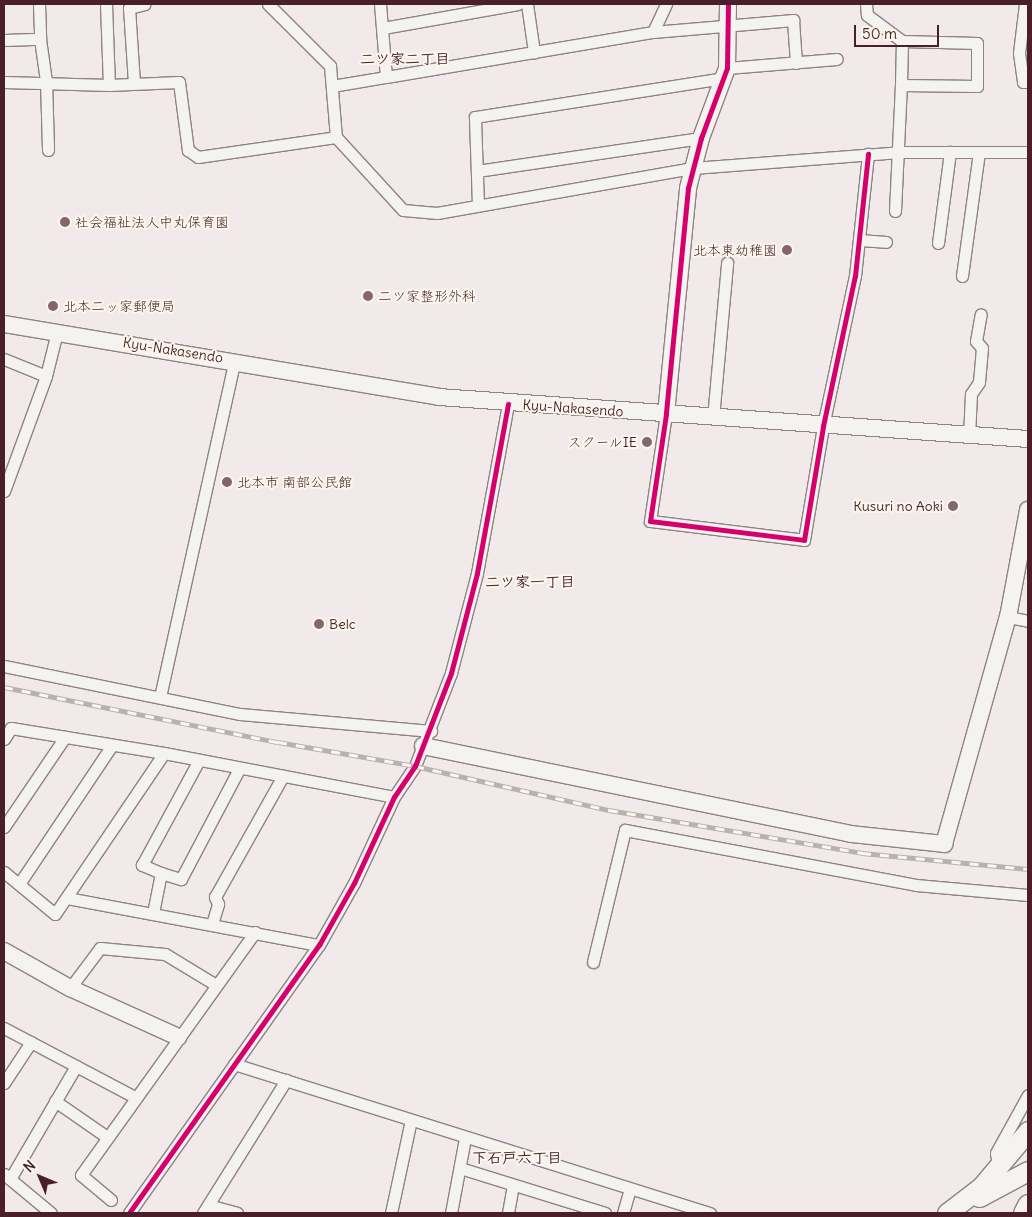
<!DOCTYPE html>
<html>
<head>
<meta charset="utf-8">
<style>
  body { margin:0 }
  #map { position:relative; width:1032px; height:1217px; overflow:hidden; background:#f2e9eb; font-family:Delius,"Klee One",sans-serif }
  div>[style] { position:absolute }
  .roads { filter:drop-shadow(1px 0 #8e8285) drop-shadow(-1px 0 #8e8285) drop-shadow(0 1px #8e8285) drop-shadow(0 -1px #8e8285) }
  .street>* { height:11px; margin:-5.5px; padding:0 5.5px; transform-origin:5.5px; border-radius:5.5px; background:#f5f3f0 }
  .secondary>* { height:16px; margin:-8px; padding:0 8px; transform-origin:8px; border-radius:8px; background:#f5f3f0 }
  .primary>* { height:19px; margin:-9.5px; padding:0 9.5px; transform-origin:9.5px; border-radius:9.5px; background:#f5f3f0 }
  .highway>* { height:21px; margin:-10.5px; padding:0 10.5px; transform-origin:10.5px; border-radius:10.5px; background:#f5f3f0 }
  .rail>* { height:5px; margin-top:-2.5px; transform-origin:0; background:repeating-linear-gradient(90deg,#fbf7ec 0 9px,#b7b1b0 0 18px); box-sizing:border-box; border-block:1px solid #b7b1b0 }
  .cycleway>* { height:5px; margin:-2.5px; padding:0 2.5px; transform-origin:2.5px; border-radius:2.5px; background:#d6006c }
  .dots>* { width:14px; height:14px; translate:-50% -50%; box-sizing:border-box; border:2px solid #fbf7ec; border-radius:50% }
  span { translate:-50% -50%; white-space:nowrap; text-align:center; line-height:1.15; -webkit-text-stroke:4px #fbf7ec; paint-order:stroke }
  .poi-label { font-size:14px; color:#4a1f2b }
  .left { translate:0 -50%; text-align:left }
  .right { translate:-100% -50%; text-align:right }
  .street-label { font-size:14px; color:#4a1f2b }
  .neighbourhood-label { font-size:15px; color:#4a1f2b; font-weight:700 }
  .frame { position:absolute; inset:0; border:5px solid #4a1f2b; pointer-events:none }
  .north { position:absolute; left:15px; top:1152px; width:50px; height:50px; -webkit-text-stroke:4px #fbf7ec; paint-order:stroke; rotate:315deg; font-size:14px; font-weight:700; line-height:20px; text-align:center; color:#4a1f2b }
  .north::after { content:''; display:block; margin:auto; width:18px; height:22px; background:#4a1f2b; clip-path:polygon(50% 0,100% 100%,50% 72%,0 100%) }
  .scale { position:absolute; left:854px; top:25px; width:85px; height:22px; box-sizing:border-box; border:2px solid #4a1f2b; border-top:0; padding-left:6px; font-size:15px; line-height:18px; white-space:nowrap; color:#4a1f2b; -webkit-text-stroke:4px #fbf7ec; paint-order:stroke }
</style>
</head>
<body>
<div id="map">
  <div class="roads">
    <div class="street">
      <div style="left:39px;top:4px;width:35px;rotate:88deg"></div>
      <div style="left:40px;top:39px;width:42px;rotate:81.9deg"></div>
      <div style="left:46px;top:81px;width:69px;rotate:88.3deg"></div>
      <div style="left:106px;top:4px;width:81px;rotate:87.9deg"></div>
      <div style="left:268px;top:4px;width:88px;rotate:45deg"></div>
      <div style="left:330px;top:66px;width:71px;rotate:85.2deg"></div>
      <div style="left:336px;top:137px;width:99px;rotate:47.5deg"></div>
      <div style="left:403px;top:210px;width:34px;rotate:5deg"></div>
      <div style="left:437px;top:213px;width:260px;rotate:-10deg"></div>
      <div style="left:693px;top:168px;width:207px;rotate:-4.4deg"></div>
      <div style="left:899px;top:152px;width:129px"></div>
      <div style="left:380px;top:4px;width:73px;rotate:85.3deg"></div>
      <div style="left:386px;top:77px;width:271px;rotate:-9.6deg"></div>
      <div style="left:653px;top:32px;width:31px;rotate:-65deg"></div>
      <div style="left:527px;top:4px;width:49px;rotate:81.7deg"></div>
      <div style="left:866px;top:4px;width:11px;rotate:85deg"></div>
      <div style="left:867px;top:15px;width:44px;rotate:36.6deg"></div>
      <div style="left:902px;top:41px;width:75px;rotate:1.5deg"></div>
      <div style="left:977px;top:43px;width:43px;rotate:90deg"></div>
      <div style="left:977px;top:86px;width:76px;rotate:-179.2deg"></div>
      <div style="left:901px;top:85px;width:44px;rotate:-88.7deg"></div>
      <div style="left:1025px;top:4px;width:49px;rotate:97deg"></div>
      <div style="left:1019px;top:53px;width:29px;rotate:82deg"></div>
      <div style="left:1023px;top:82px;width:5px"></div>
      <div style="left:383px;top:28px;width:137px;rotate:-10.1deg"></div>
      <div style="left:653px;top:32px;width:141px;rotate:-4.9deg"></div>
      <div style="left:793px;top:20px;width:43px;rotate:86deg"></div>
      <div style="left:4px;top:40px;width:36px;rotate:-2deg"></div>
      <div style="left:727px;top:68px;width:110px;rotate:-4.7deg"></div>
      <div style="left:4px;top:82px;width:105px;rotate:1.6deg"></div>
      <div style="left:109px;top:85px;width:70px;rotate:-2.5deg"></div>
      <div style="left:179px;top:82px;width:69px;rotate:82.5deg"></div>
      <div style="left:188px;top:150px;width:12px;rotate:35deg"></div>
      <div style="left:198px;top:157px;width:139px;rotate:-8.2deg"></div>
      <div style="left:134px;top:83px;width:75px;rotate:-93.8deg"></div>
      <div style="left:129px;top:8px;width:16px;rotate:-14deg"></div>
      <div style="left:332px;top:86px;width:55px;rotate:-9.5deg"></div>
      <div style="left:477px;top:171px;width:226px;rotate:-8.4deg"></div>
      <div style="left:478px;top:205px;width:88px;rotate:-92deg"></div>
      <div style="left:475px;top:117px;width:252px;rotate:-8.9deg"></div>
      <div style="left:895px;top:211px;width:126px;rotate:-87.3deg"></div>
      <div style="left:859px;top:240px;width:27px;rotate:4deg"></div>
      <div style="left:938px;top:243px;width:92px;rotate:-82.5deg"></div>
      <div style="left:962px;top:276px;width:125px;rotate:-82.2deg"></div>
      <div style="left:4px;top:359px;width:45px;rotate:22deg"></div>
      <div style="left:666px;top:414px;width:108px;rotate:98.5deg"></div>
      <div style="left:650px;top:521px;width:155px;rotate:7deg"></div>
      <div style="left:804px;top:540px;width:116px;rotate:-80.5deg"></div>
      <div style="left:823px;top:426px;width:153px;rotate:-78deg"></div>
      <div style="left:855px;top:276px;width:123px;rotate:-83.9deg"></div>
      <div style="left:713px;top:418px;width:156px;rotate:-84.8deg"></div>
      <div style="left:969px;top:436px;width:42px;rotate:-87.3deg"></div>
      <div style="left:971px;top:394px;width:14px;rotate:-56deg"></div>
      <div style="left:979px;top:382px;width:34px;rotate:-85deg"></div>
      <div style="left:982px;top:348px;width:9px;rotate:-131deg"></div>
      <div style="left:976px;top:341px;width:27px;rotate:-80deg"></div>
      <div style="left:4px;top:491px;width:122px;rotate:-69.9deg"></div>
      <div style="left:46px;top:376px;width:45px;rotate:-76deg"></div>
      <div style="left:1008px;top:617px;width:20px;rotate:11deg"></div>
      <div style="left:4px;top:666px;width:241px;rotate:11.5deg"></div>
      <div style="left:240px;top:714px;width:192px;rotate:5.1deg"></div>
      <div style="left:160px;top:697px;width:345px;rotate:-77.5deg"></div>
      <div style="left:4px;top:739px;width:13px;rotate:-58deg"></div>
      <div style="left:11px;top:728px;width:155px;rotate:9.3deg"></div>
      <div style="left:164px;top:753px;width:234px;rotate:10.8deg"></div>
      <div style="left:4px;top:827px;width:109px;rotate:-55.9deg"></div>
      <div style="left:4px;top:872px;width:66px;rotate:39.5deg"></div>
      <div style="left:55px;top:914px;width:194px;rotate:-55.9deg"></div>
      <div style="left:161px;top:873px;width:21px;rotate:17deg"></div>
      <div style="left:181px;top:879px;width:124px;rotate:-62.2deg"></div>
      <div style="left:19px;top:884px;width:167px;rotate:-56.2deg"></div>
      <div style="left:67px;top:898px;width:256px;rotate:10.6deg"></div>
      <div style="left:153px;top:913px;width:41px;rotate:-78.7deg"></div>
      <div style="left:161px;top:873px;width:21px;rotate:-157deg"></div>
      <div style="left:142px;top:865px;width:119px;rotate:-61.5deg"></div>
      <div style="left:212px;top:924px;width:21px;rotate:-73deg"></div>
      <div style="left:218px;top:904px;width:8px;rotate:-113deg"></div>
      <div style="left:215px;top:897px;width:139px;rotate:-60.7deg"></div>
      <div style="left:593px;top:962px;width:136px;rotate:-76.4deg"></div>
      <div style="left:625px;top:830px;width:296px;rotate:10.7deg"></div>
      <div style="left:916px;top:885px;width:112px;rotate:5.1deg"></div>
      <div style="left:70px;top:988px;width:50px;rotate:-53.1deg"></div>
      <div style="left:100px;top:948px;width:65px;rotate:5.3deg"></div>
      <div style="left:165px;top:954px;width:60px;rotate:31.3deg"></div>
      <div style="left:4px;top:1028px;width:148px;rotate:27.8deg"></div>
      <div style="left:234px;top:1064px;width:499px;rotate:17.4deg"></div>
      <div style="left:4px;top:1083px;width:49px;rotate:-56.6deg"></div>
      <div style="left:55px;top:1101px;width:63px;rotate:34.7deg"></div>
      <div style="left:460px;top:1168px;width:152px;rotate:17.2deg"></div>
      <div style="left:999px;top:1169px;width:16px;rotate:-101deg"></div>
      <div style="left:996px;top:1153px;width:66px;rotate:-61.1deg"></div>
      <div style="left:4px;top:1174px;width:61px;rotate:39.7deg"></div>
      <div style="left:10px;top:1179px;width:131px;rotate:-59.7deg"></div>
      <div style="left:111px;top:1200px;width:39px;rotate:-140deg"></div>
      <div style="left:81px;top:1175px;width:299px;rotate:-54.4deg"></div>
      <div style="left:208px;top:1205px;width:30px;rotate:15deg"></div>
      <div style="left:129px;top:1213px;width:329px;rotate:-54.7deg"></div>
      <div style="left:319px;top:945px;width:71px;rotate:-60.6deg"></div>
      <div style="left:354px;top:883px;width:95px;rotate:-65.1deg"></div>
      <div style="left:394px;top:797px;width:37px;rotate:-56deg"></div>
      <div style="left:415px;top:766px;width:100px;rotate:-68.8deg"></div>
      <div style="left:451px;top:673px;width:103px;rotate:-75.4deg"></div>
      <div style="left:477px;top:573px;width:172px;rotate:-79.6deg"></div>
      <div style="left:203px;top:1213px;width:157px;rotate:-58deg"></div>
      <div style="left:391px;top:1213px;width:95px;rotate:-77.9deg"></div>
      <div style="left:451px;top:1213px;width:76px;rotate:-79.4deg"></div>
      <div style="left:508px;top:1213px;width:28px;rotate:-80deg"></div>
      <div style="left:623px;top:1213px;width:25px;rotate:-74deg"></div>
    </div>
    <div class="secondary">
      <div style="left:4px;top:324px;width:441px;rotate:9.5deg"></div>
      <div style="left:439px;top:397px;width:590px;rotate:4.08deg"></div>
      <div style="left:666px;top:414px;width:227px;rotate:-84.4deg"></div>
      <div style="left:688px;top:188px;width:52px;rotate:-75.4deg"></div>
      <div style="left:701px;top:138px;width:75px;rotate:-69.6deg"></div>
      <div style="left:727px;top:68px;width:64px;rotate:-89.1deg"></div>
      <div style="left:423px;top:746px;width:437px;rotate:11.6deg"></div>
      <div style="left:851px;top:834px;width:94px;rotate:6.1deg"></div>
      <div style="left:944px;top:844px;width:236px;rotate:-74.3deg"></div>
      <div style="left:1008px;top:617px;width:109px;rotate:-79.4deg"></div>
      <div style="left:4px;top:951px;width:76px;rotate:29.3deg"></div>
      <div style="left:70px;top:988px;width:119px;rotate:24.4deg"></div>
    </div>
    <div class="primary">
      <div style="left:979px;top:1197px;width:55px;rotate:-28deg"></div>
      <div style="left:947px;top:1213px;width:43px;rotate:-37.4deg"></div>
      <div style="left:981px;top:1187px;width:73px;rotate:-50deg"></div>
    </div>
    <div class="highway">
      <div style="left:1024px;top:1213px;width:9px;rotate:-63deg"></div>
    </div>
  </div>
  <div class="rail">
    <div style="left:4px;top:687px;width:279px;rotate:11.4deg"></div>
    <div style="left:278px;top:742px;width:139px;rotate:9.9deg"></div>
    <div style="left:415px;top:766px;width:199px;rotate:12.8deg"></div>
    <div style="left:609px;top:810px;width:257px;rotate:9.6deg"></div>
    <div style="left:862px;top:853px;width:167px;rotate:5.5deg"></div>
  </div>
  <div class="cycleway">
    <div style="left:728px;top:4px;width:64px;rotate:90.9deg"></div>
    <div style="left:727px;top:68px;width:75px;rotate:110.4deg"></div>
    <div style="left:701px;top:138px;width:52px;rotate:104.6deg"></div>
    <div style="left:688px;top:188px;width:227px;rotate:95.6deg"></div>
    <div style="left:666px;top:414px;width:108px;rotate:98.5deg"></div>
    <div style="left:650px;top:521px;width:155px;rotate:7deg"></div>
    <div style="left:804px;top:540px;width:116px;rotate:-80.5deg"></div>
    <div style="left:823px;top:426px;width:153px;rotate:-78deg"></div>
    <div style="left:855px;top:276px;width:123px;rotate:-83.9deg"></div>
    <div style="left:129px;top:1213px;width:329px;rotate:-54.7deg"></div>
    <div style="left:319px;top:945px;width:71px;rotate:-60.6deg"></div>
    <div style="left:354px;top:883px;width:95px;rotate:-65.1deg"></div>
    <div style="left:394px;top:797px;width:37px;rotate:-56deg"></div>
    <div style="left:415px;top:766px;width:100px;rotate:-68.8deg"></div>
    <div style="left:451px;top:673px;width:103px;rotate:-75.4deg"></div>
    <div style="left:477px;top:573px;width:172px;rotate:-79.6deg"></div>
  </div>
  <div class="dots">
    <div style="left:65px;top:222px;background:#85666e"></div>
    <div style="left:787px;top:250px;background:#85666e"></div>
    <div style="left:368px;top:296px;background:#85666e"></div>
    <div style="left:53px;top:306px;background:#85666e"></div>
    <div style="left:647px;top:442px;background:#85666e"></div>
    <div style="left:227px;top:482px;background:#85666e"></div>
    <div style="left:953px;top:506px;background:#85666e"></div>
    <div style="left:319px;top:624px;background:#85666e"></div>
  </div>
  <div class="poi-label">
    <span class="left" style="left:75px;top:222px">社会福祉法人中丸保育園</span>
    <span class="right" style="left:777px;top:250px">北本東幼稚園</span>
    <span class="left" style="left:378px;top:296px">二ツ家整形外科</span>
    <span class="left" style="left:63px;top:306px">北本二ッ家郵便局</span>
    <span class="right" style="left:637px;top:442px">スクールIE</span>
    <span class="left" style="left:237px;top:482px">北本市 南部公民館</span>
    <span class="right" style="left:943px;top:506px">Kusuri no Aoki</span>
    <span class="left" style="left:329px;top:624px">Belc</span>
  </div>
  <div class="street-label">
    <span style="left:173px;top:350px;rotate:9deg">Kyu-Nakasendo</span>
    <span style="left:573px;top:408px;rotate:4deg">Kyu-Nakasendo</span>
  </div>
  <div class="neighbourhood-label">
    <span style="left:405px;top:59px">二ツ家二丁目</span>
    <span style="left:530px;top:582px">二ツ家一丁目</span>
    <span style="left:517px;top:1158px">下石戸六丁目</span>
  </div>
  <div class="frame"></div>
  <div class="north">N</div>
  <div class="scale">50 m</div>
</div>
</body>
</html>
